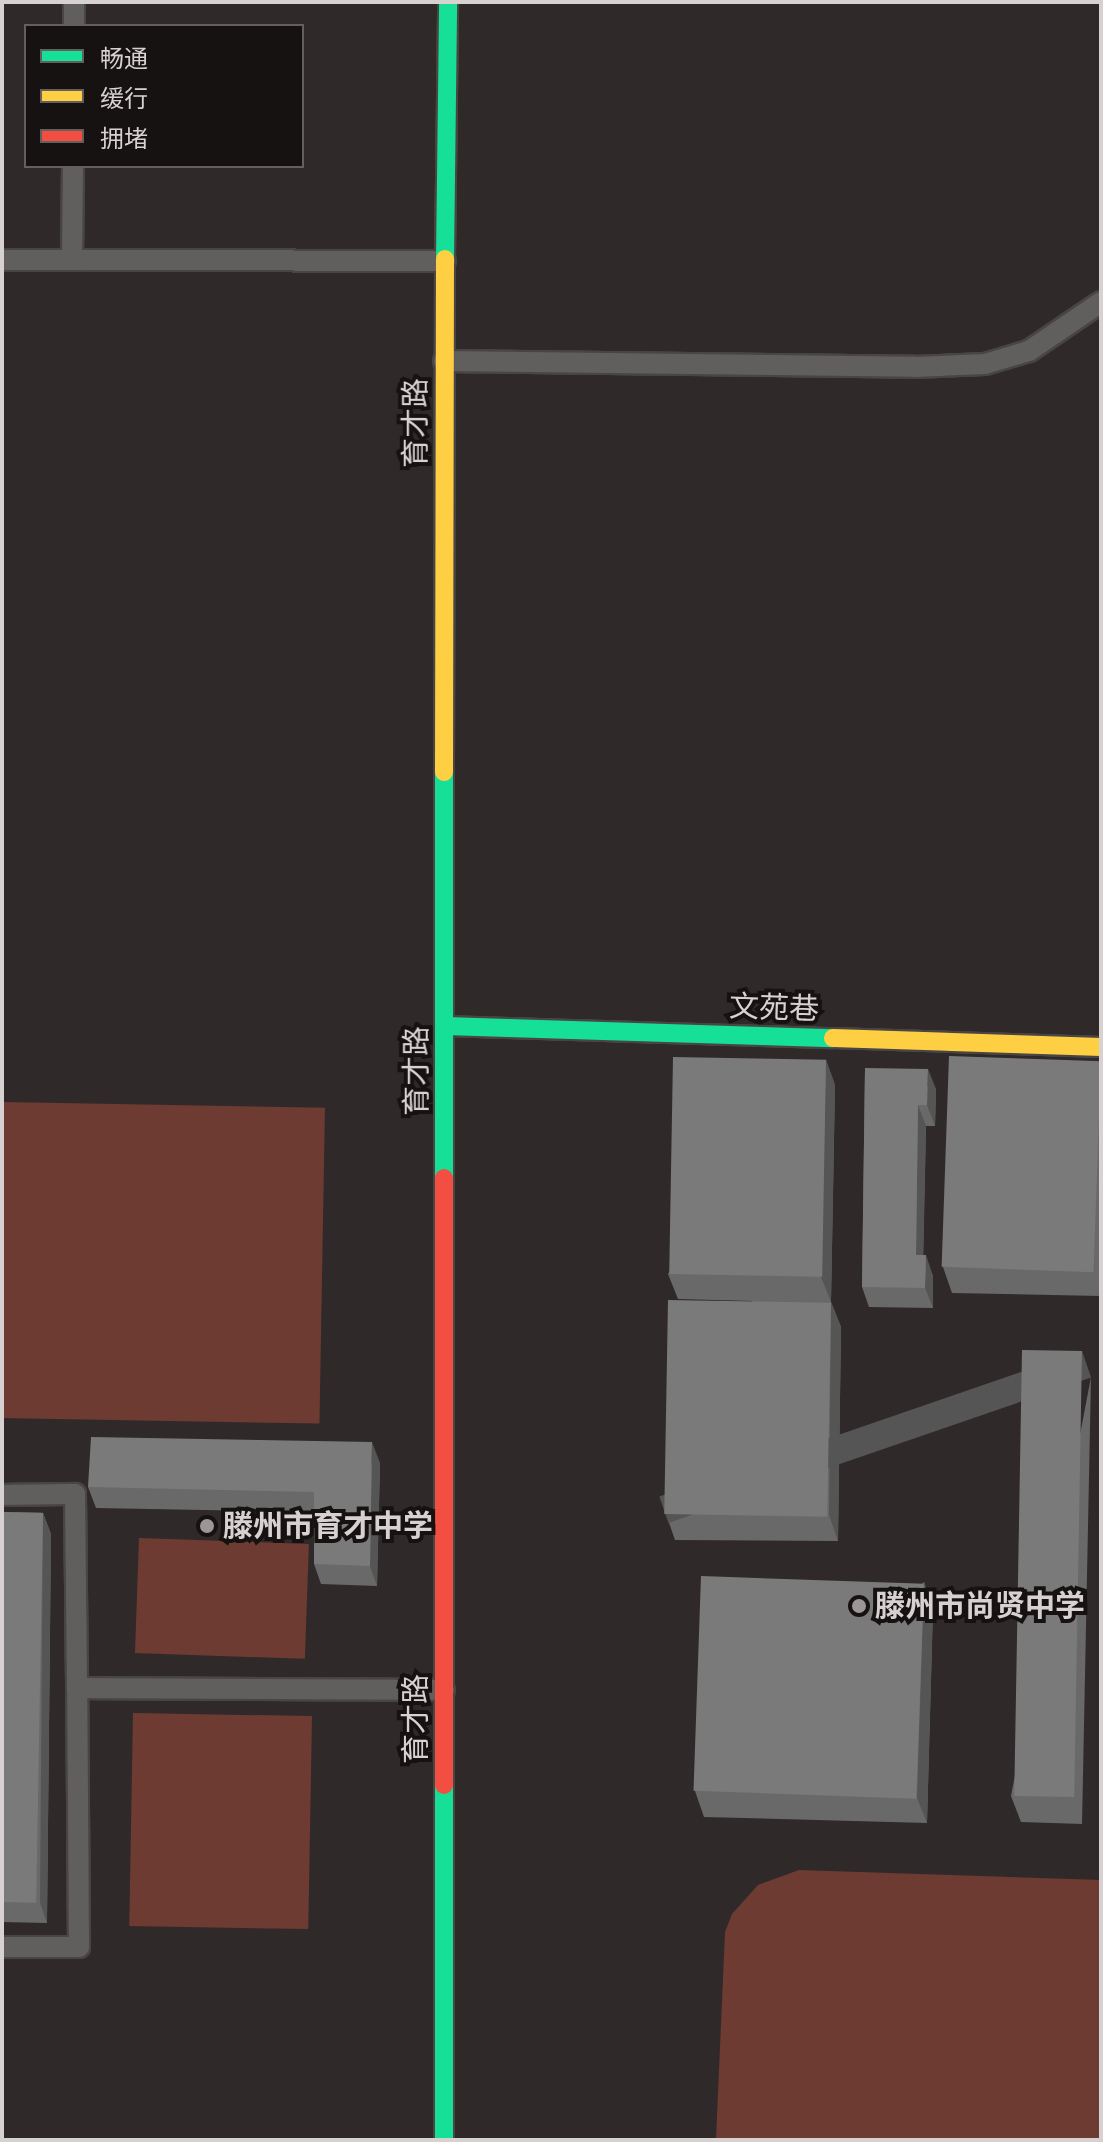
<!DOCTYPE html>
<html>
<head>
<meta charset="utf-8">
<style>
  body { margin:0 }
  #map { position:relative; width:1103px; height:2142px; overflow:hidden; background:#2f2a29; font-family:Cabin,"Noto Sans SC",sans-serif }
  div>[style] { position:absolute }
  .green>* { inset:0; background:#6e3b33; transform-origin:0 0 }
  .roads { filter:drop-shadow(2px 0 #494545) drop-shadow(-2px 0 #494545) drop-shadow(0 2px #494545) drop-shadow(0 -2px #494545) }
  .lane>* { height:20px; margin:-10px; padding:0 10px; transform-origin:10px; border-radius:10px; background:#615e5e }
  .fast>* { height:18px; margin:-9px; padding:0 9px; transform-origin:9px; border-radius:9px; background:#16e098 }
  .slow>* { height:18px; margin:-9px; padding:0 9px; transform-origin:9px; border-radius:9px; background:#ffcf43 }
  .jam>* { height:18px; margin:-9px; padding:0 9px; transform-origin:9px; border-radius:9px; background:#f24e42 }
  .wall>* { inset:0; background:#6a6969 }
  .shaded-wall>* { inset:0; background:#565555; transform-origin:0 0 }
  .building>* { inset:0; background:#7b7a7a; transform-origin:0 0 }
  .dots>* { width:22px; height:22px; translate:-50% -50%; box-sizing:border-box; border:4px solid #161211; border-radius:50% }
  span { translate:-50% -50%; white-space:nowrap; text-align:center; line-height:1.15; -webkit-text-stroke:8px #161211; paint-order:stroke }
  .street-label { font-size:30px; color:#d7d2d1 }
  .poi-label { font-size:30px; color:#d7d2d1; font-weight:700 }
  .left { translate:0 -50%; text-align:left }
  .frame { position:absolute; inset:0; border:4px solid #d7d2d1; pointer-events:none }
  .legend { position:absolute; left:24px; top:24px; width:280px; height:144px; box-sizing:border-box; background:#161211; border:2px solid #635f5e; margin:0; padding:10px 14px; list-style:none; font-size:24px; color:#d7d2d1 }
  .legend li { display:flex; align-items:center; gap:16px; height:40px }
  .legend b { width:40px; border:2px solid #635f5e }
</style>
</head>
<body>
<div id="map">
  <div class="green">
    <div style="left:2px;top:1102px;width:323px;height:316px;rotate:1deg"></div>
    <div style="left:139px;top:1538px;width:170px;height:115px;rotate:2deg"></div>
    <div style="left:133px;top:1713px;width:179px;height:213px;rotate:1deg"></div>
    <div style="clip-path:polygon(799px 1870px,1101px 1880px,1101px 2140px,716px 2140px,725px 1932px,732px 1914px,758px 1885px)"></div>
  </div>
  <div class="roads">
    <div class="lane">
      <div style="left:74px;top:26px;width:24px;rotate:-90deg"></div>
      <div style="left:2px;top:260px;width:443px;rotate:0.1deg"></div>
      <div style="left:72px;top:260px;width:94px;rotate:-89.4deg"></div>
      <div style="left:444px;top:361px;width:471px;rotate:0.7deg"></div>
      <div style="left:915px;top:367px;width:70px;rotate:-2.5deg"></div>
      <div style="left:985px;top:364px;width:46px;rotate:-16.5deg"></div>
      <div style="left:1029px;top:351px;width:87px;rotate:-34.2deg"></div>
      <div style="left:2px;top:1495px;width:73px;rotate:-0.8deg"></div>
      <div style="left:75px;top:1494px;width:194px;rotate:89.4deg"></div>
      <div style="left:77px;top:1688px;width:367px;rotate:0.3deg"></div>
      <div style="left:2px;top:1947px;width:77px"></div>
      <div style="left:79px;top:1947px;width:259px;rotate:-90.4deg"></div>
    </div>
    <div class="fast">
      <div style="left:445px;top:259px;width:257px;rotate:-89.3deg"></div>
      <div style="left:444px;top:772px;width:406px;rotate:90deg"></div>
      <div style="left:445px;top:1026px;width:388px;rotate:1.8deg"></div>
      <div style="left:444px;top:1785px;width:355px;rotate:90deg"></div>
    </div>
    <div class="slow">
      <div style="left:444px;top:772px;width:513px;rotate:-89.89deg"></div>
      <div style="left:833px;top:1038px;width:268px;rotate:1.9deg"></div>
    </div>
    <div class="jam">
      <div style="left:444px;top:1178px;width:607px;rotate:90deg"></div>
    </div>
  </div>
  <div class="wall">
    <div style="clip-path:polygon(826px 1060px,835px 1085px,831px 1302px,841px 1327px,838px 1541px,675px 1540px,666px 1514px,752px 1301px,678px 1299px,668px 1274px)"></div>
    <div style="clip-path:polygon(1101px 1060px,1101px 1296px,952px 1293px,943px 1267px)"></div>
    <div style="clip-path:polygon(865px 1068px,936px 1089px,935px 1126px,926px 1126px,923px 1255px,933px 1276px,933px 1308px,869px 1307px,862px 1287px)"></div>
    <div style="clip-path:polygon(1091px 1377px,1082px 1824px,1021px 1822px,1011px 1796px)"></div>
    <div style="clip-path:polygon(380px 1463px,377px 1586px,321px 1584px,314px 1564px,314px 1512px,96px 1508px,88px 1487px)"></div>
    <div style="clip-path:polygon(2px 1512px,43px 1513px,51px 1534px,47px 1923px,2px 1922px)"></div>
    <div style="clip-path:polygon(924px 1582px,933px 1608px,927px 1823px,704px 1817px,695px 1791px)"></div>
  </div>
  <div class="shaded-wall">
    <div style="clip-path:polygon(826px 1060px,835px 1085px,831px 1302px,821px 1277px)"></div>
    <div style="clip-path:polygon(928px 1069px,936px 1089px,935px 1126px,927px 1105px)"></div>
    <div style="clip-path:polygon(918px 1105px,926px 1126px,923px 1275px,916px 1255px)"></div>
    <div style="clip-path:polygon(926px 1255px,933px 1276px,933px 1308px,925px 1288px)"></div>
    <div style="clip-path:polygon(831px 1302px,841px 1327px,838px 1541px,829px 1515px)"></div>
    <div style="left:1082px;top:1351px;width:28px;height:447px;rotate:71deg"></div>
    <div style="clip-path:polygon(372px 1442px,380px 1463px,377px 1586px,370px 1566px)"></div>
    <div style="clip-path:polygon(43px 1513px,51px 1534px,47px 1923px,40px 1903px)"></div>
    <div style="clip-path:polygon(924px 1582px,933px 1608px,927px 1823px,917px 1798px)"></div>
  </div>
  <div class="building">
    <div style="left:949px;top:1056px;width:152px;height:211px;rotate:2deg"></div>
    <div style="left:673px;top:1057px;width:153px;height:217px;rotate:1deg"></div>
    <div style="clip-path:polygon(865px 1068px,928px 1069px,927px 1105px,918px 1105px,916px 1255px,926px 1255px,925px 1288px,862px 1287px)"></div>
    <div style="left:668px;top:1300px;width:163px;height:214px;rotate:1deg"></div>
    <div style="left:1022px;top:1350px;width:60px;height:446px;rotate:1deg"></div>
    <div style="clip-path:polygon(91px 1437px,372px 1442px,370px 1566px,314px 1564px,314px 1492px,88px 1487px)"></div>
    <div style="left:2px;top:1512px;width:41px;height:390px;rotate:1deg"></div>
    <div style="left:701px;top:1576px;width:223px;height:215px;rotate:2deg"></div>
  </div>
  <div class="dots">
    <div style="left:207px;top:1526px;background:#9c9796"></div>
    <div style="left:859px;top:1606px;background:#9c9796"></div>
  </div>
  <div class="street-label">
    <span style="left:416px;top:423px;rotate:-90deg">育才路</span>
    <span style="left:774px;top:1008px;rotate:2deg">文苑巷</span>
    <span style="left:417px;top:1071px;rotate:-90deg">育才路</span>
    <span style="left:416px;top:1719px;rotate:-90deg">育才路</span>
  </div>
  <div class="poi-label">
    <span class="left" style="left:223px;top:1526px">滕州市育才中学</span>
    <span class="left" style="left:875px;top:1606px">滕州市尚贤中学</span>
  </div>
  <div class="frame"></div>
  <ul class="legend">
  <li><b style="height:10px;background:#16e098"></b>畅通</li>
  <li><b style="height:10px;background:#ffcf43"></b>缓行</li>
  <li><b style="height:10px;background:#f24e42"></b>拥堵</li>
  </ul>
</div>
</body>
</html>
